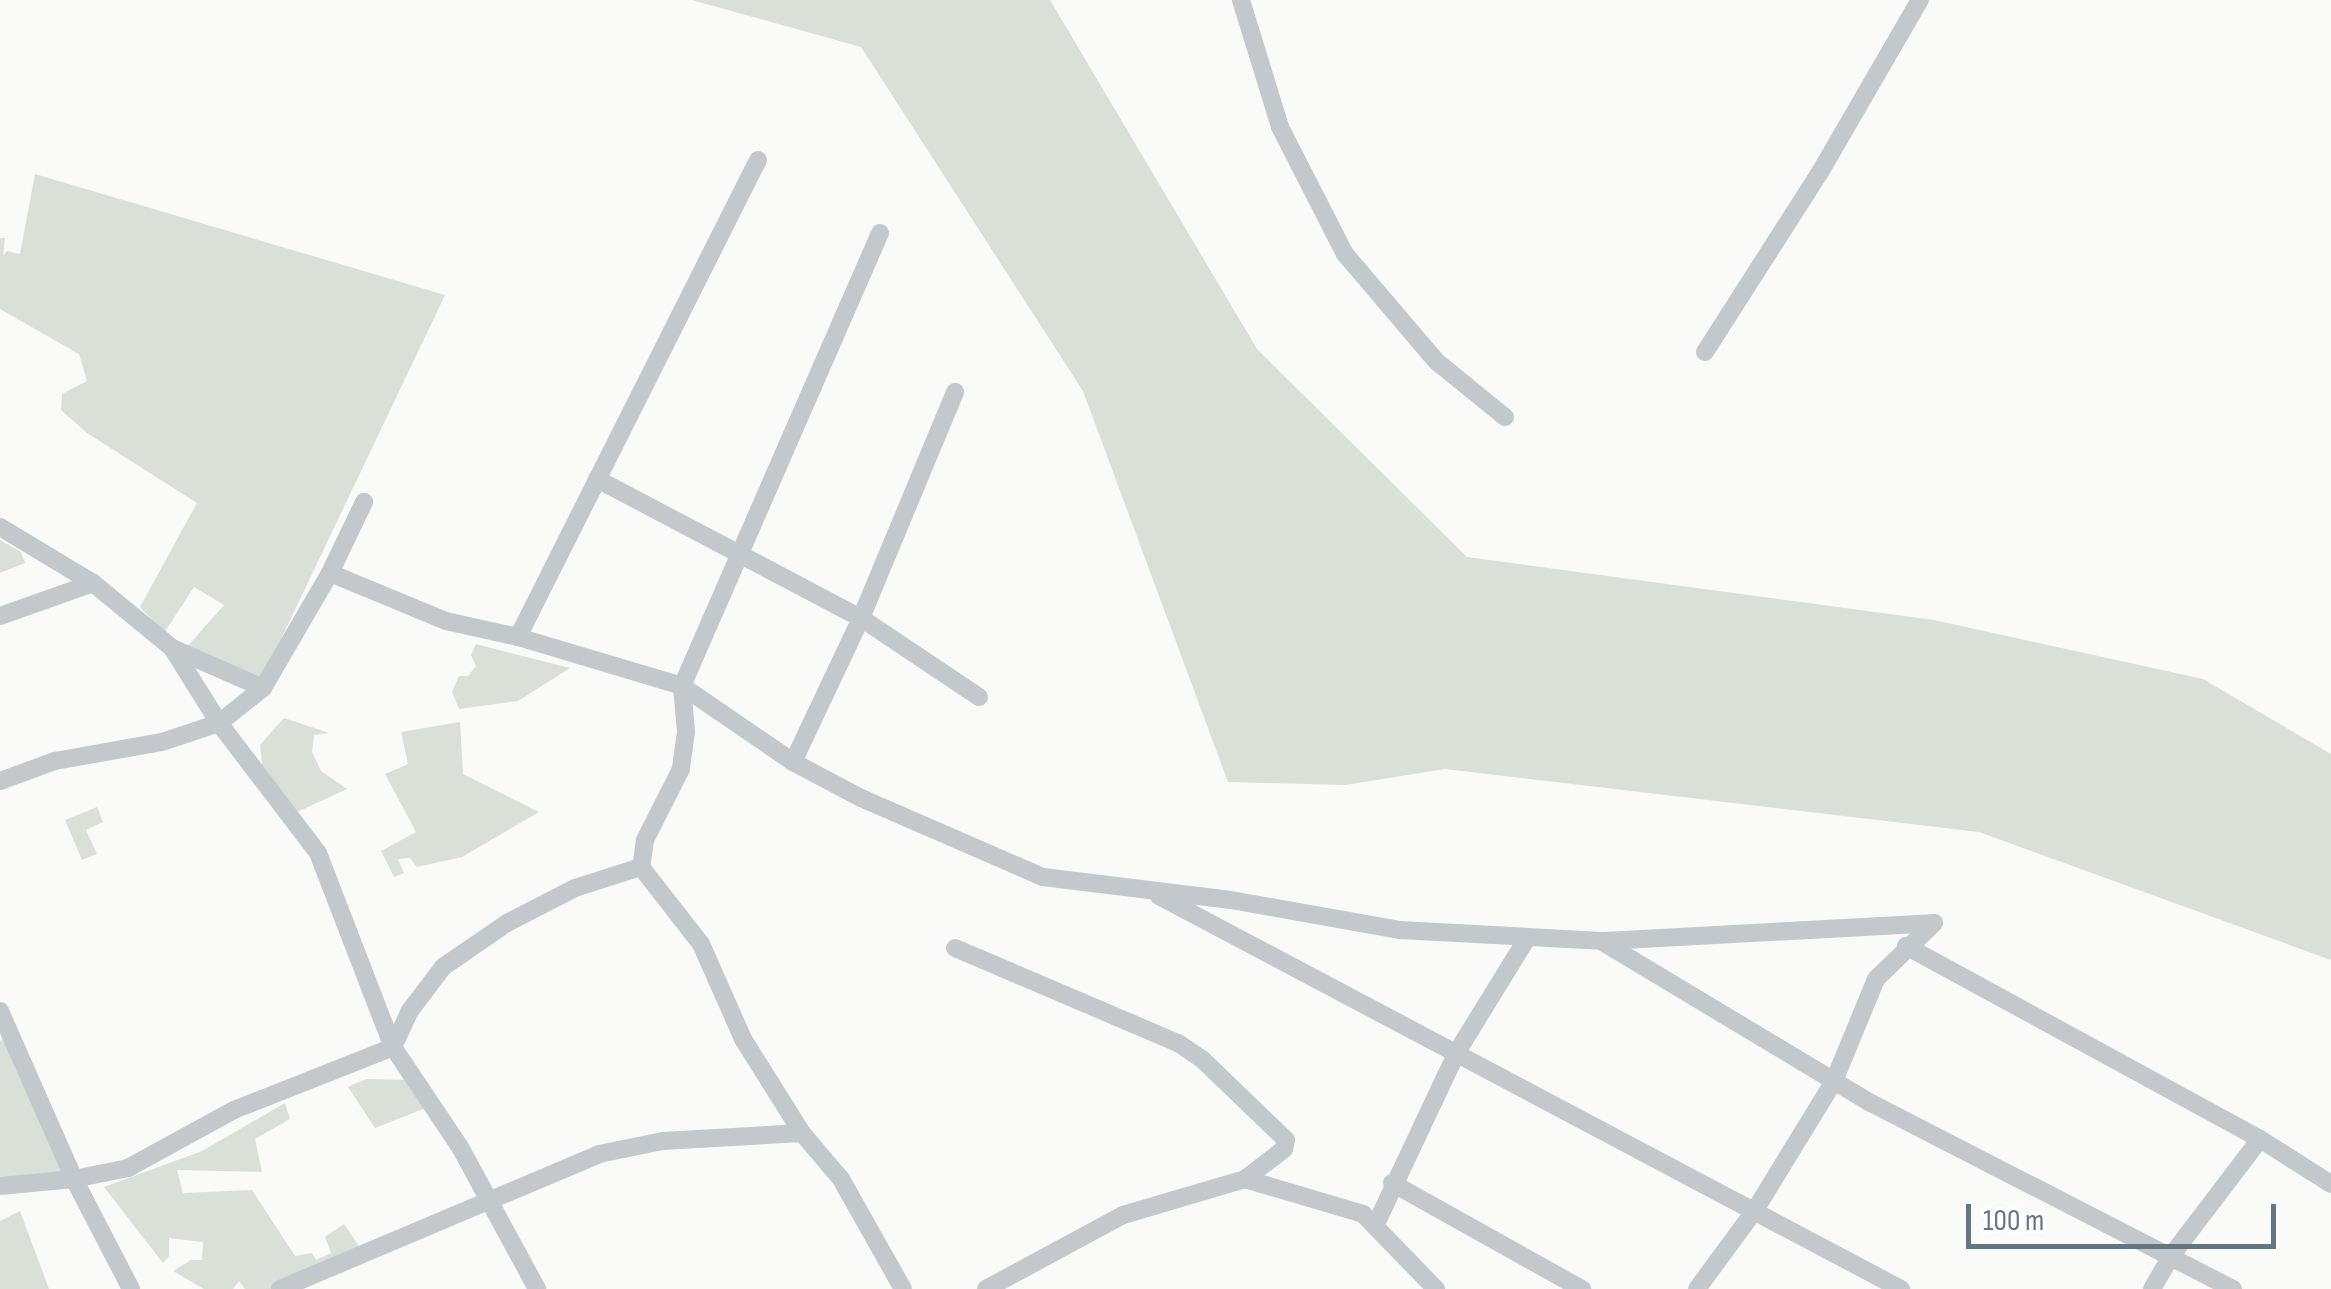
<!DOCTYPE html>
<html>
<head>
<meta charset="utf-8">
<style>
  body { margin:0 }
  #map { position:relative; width:2331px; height:1289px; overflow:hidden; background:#fafaf8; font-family:"Sofia Sans Condensed",sans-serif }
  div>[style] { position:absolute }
  .green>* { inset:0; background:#dadfd7 }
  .street>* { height:18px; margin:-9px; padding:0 9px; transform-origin:9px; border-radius:9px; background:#c3c8cc }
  span { translate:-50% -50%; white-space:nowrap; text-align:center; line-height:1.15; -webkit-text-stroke:10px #fff; paint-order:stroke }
  .scale { position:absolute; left:1966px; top:1204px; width:310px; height:45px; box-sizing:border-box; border:5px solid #657683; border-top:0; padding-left:12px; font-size:30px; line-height:35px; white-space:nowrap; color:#657683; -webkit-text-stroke:8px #fff; paint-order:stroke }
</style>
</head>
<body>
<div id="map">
  <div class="green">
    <div style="clip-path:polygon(692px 0,1050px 0,1257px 349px,1467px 557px,1934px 620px,2203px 679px,2331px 754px,2331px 960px,1979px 832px,1445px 769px,1345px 785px,1228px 782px,1083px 391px,861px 47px)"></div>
    <div style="clip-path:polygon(35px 174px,445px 295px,261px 681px,186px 648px,224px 605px,194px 587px,164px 633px,140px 607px,197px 503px,87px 433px,61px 410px,62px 394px,87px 381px,79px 354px,0 309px,0 238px,5px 238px,3px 256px,7px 251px,20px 254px)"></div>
    <div style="clip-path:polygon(0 540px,21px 552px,25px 563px,0 573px)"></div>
    <div style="clip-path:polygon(476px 644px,570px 668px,518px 701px,459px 709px,452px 692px,459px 676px,468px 676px,476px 666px,471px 655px)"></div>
    <div style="clip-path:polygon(284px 718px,329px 733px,314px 735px,312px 752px,321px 771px,347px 789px,297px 812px,263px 772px,260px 745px)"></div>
    <div style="clip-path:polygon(460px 722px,463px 774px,539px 812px,462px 857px,417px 867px,410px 858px,398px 859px,404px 873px,394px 877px,381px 851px,416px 832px,385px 774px,408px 764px,401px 732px)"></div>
    <div style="clip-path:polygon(97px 807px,103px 822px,86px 830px,97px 854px,82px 860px,65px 820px)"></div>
    <div style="clip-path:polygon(4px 1039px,68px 1176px,0 1179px,0 1041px)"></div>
    <div style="clip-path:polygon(366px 1079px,410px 1080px,428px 1107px,375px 1128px,348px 1087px)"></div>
    <div style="clip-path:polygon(285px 1103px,290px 1119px,255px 1139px,262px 1172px,177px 1170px,183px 1193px,252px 1190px,295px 1256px,312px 1253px,316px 1260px,331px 1253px,325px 1237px,344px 1224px,361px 1249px,272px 1289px,245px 1289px,239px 1281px,233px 1289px,204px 1289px,173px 1271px,191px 1260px,202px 1260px,203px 1242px,169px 1238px,169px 1256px,163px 1263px,104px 1187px,202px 1151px)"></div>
    <div style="clip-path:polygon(20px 1211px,49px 1289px,0 1289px,0 1221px)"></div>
  </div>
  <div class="street">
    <div style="left:1241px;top:0;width:133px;rotate:72.9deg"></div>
    <div style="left:1280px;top:127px;width:143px;rotate:62.9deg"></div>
    <div style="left:1345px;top:254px;width:140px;rotate:49.6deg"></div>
    <div style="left:1436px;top:361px;width:89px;rotate:39.1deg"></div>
    <div style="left:880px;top:233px;width:494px;rotate:113.6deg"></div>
    <div style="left:682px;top:686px;width:46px;rotate:85deg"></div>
    <div style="left:686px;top:732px;width:37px;rotate:98deg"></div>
    <div style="left:681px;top:769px;width:80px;rotate:116.9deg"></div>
    <div style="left:645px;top:840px;width:27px;rotate:98deg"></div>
    <div style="left:641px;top:867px;width:98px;rotate:52.1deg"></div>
    <div style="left:701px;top:944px;width:104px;rotate:66.1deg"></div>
    <div style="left:743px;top:1039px;width:111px;rotate:57.9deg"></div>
    <div style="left:802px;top:1133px;width:60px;rotate:49.7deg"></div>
    <div style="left:841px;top:1179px;width:126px;rotate:60.6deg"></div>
    <div style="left:1705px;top:352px;width:211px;rotate:-57.4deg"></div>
    <div style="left:1819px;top:174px;width:201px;rotate:-59.9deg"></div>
    <div style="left:597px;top:479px;width:298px;rotate:27.8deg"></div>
    <div style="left:861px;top:618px;width:142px;rotate:33.8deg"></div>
    <div style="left:0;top:527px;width:109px;rotate:31.1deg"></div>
    <div style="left:93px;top:583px;width:102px;rotate:39.4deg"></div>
    <div style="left:172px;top:648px;width:99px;rotate:23.7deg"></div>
    <div style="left:330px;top:573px;width:126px;rotate:22.5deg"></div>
    <div style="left:446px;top:621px;width:74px;rotate:12.5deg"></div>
    <div style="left:518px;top:637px;width:171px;rotate:16.6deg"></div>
    <div style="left:682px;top:686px;width:135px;rotate:34.4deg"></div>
    <div style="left:793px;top:762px;width:77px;rotate:27.9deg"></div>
    <div style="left:861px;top:798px;width:198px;rotate:23.5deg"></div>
    <div style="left:1043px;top:877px;width:189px;rotate:7deg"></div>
    <div style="left:1231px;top:900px;width:172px;rotate:10.1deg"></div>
    <div style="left:1400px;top:930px;width:201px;rotate:3.1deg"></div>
    <div style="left:1601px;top:941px;width:315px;rotate:31deg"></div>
    <div style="left:1871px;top:1103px;width:407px;rotate:27.2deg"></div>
    <div style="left:0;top:616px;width:99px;rotate:-19.5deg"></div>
    <div style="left:518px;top:637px;width:534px;rotate:-63.29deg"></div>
    <div style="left:172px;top:648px;width:89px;rotate:57.9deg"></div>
    <div style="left:219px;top:723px;width:163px;rotate:52.7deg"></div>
    <div style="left:318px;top:853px;width:208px;rotate:68.9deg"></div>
    <div style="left:393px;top:1047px;width:120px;rotate:56.2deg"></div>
    <div style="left:460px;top:1147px;width:162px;rotate:61.5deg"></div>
    <div style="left:793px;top:762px;width:159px;rotate:-64.7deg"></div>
    <div style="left:861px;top:618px;width:245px;rotate:-67.4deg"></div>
    <div style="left:0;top:781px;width:59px;rotate:-20deg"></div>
    <div style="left:55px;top:761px;width:109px;rotate:-10.1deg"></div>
    <div style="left:162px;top:742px;width:60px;rotate:-18.4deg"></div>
    <div style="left:219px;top:723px;width:56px;rotate:-38.5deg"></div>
    <div style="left:263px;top:688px;width:133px;rotate:-59.8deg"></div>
    <div style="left:330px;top:573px;width:79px;rotate:-64.4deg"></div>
    <div style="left:1159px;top:896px;width:840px;rotate:27.91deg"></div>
    <div style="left:1605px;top:941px;width:328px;rotate:-3.1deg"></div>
    <div style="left:1906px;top:946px;width:403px;rotate:28.6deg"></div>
    <div style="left:2260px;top:1139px;width:84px;rotate:32.4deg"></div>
    <div style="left:955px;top:948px;width:242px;rotate:23.1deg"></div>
    <div style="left:1178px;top:1043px;width:30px;rotate:34deg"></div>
    <div style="left:1203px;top:1060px;width:115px;rotate:43.9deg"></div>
    <div style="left:1286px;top:1140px;width:9px;rotate:103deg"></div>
    <div style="left:1284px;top:1149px;width:49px;rotate:142.4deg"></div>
    <div style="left:0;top:1011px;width:184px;rotate:66.2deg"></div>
    <div style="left:74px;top:1179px;width:124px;rotate:62.6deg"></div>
    <div style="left:1392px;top:1183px;width:218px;rotate:29.2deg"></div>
    <div style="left:0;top:1186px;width:74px;rotate:-5.4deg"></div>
    <div style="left:74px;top:1179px;width:55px;rotate:-11.5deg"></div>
    <div style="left:128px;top:1168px;width:121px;rotate:-28.7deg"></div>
    <div style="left:234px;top:1110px;width:171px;rotate:-21.6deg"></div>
    <div style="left:393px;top:1047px;width:38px;rotate:-65deg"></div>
    <div style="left:409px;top:1012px;width:56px;rotate:-52.9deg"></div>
    <div style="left:443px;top:967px;width:78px;rotate:-34.5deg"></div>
    <div style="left:507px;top:923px;width:76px;rotate:-27.2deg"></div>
    <div style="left:575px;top:888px;width:69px;rotate:-17.7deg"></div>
    <div style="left:1376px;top:1224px;width:190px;rotate:-64.8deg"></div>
    <div style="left:1457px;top:1052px;width:134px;rotate:-58.4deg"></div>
    <div style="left:280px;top:1289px;width:346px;rotate:-22.9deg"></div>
    <div style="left:599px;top:1154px;width:65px;rotate:-11.5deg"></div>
    <div style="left:663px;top:1141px;width:139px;rotate:-3.3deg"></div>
    <div style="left:986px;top:1289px;width:156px;rotate:-28.4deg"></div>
    <div style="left:1123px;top:1215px;width:127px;rotate:-16.4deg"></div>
    <div style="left:1245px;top:1179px;width:123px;rotate:16.5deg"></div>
    <div style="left:1363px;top:1214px;width:105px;rotate:45.8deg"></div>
    <div style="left:1697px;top:1289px;width:98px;rotate:-53.7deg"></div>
    <div style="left:1755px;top:1210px;width:151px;rotate:-58.5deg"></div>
    <div style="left:1834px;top:1081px;width:110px;rotate:-67.6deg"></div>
    <div style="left:1876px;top:979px;width:81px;rotate:-44deg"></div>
    <div style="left:2152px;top:1289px;width:38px;rotate:-60deg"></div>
    <div style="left:2171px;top:1256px;width:147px;rotate:-52.7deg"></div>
  </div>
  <div class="scale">100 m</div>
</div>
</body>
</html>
